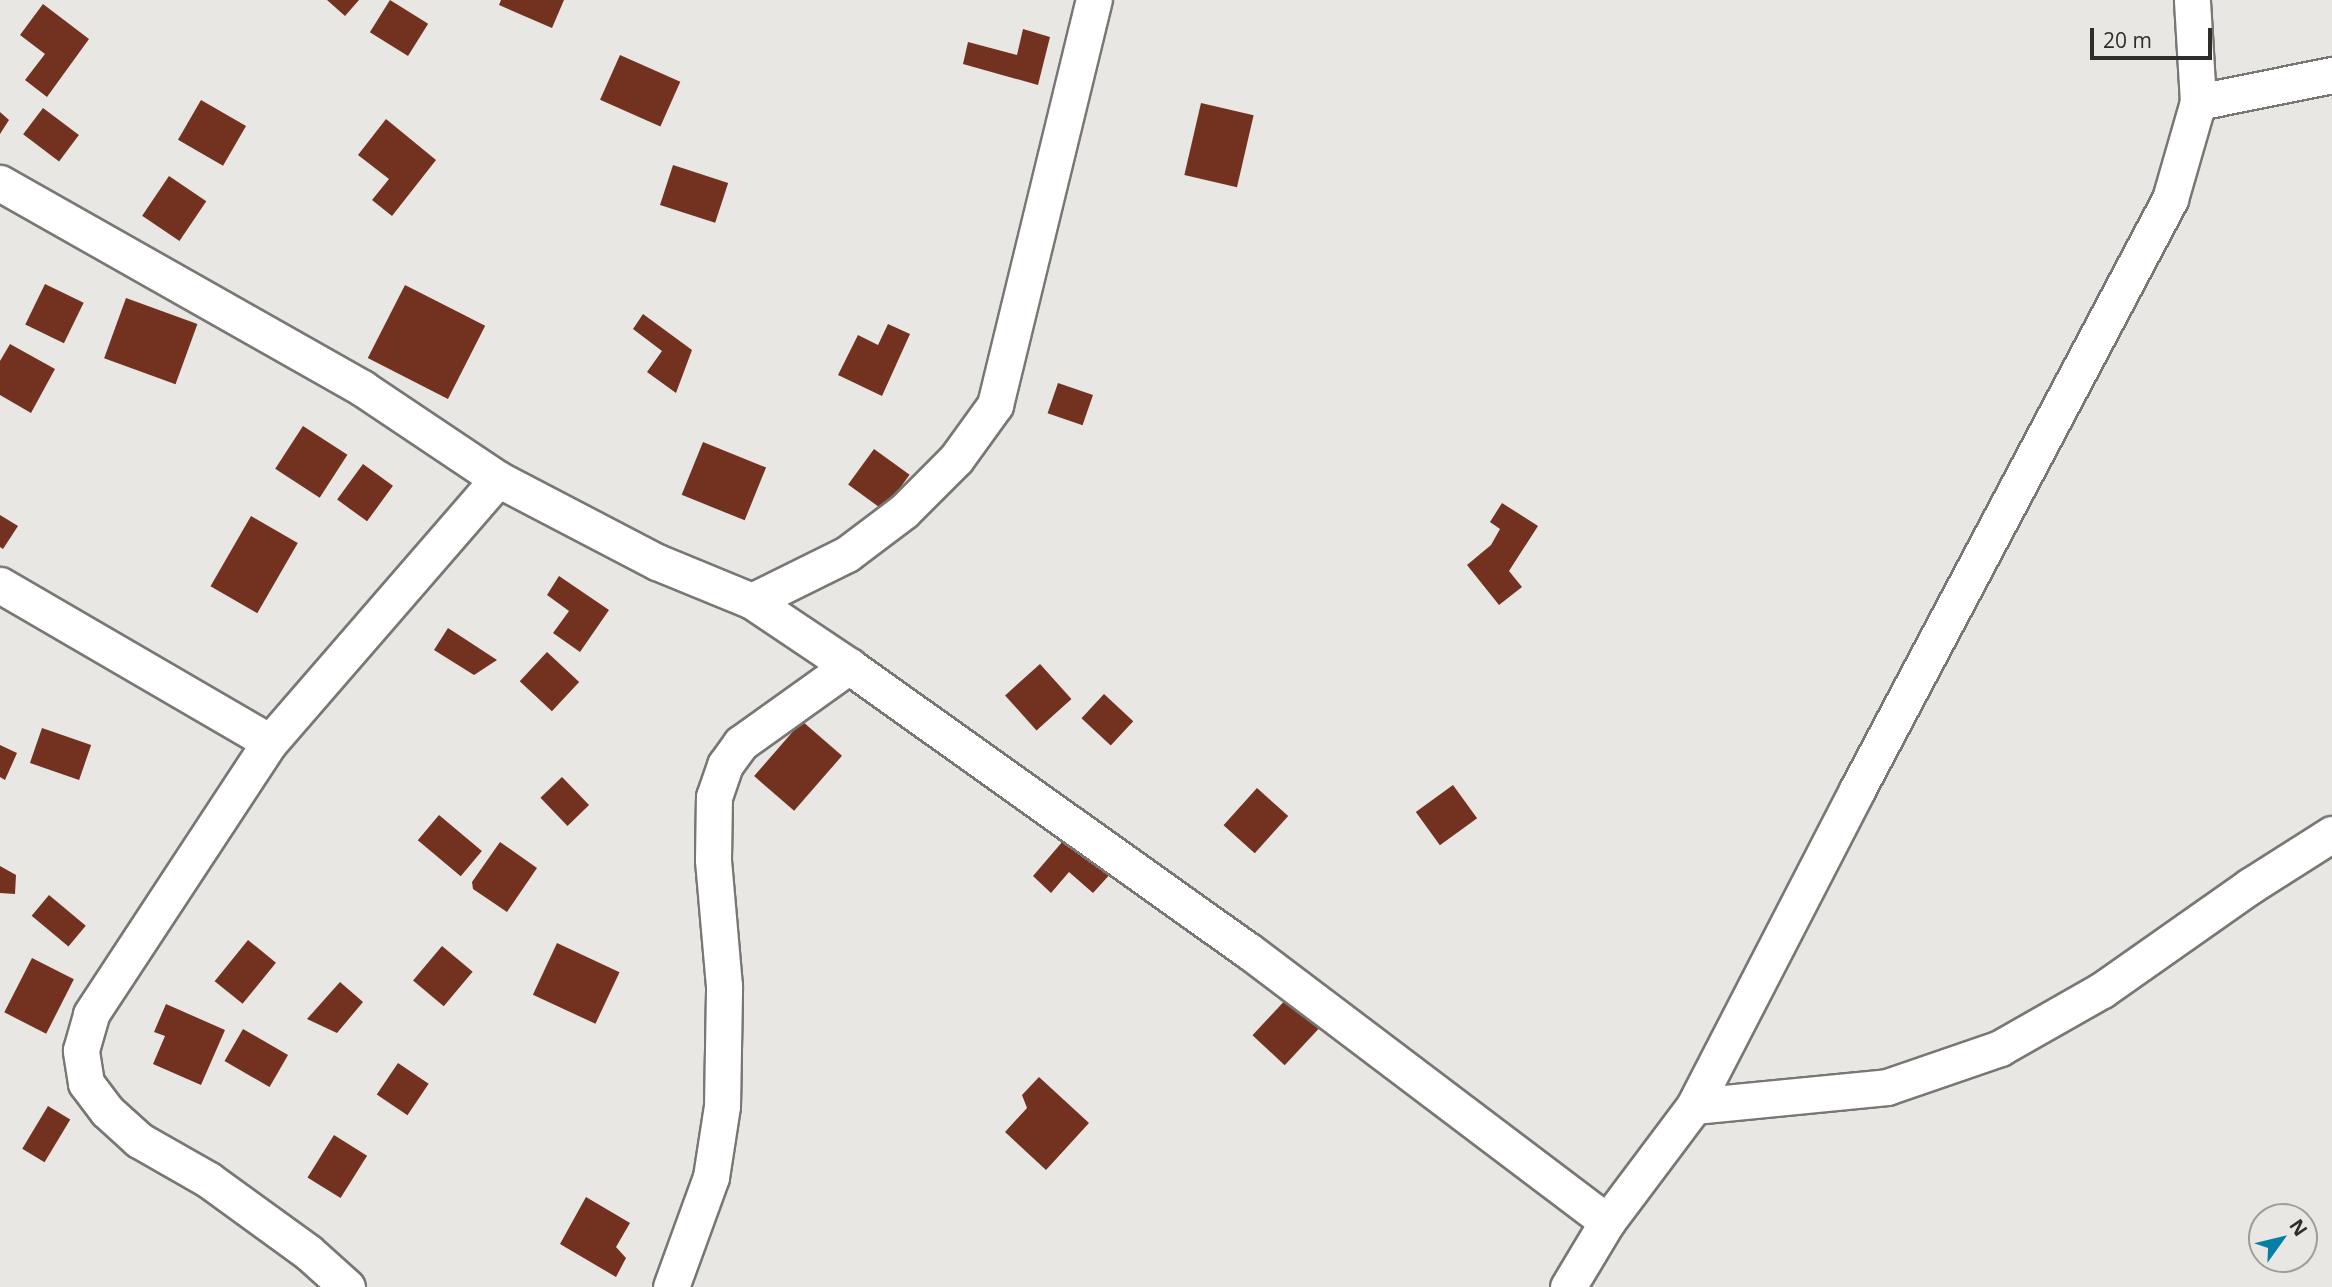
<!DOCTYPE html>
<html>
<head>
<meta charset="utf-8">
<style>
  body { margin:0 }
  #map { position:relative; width:2332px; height:1287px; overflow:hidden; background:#e9e7e4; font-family:"Open Sans",sans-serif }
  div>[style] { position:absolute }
  .building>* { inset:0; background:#733220; transform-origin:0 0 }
  .roads { filter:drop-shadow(2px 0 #797774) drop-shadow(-2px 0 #797774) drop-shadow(0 2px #797774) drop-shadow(0 -2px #797774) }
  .minor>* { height:35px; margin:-17.5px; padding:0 17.5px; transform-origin:17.5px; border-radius:17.5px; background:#fff }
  span { translate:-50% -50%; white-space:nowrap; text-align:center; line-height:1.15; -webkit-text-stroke:7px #e9e7e4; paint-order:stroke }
  .north { position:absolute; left:2248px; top:1203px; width:70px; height:70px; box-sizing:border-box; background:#e9e7e4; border:2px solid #9e9d9a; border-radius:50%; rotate:56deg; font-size:19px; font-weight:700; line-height:28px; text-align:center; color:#2d2d2b }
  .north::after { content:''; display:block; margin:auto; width:24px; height:32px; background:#067fa6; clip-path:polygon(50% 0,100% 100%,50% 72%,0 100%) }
  .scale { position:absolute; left:2090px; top:28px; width:122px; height:32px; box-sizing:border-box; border:4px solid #2d2d2b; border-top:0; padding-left:9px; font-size:21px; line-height:24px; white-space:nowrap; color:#2d2d2b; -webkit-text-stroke:5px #e9e7e4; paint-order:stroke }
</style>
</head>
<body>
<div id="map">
  <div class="building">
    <div style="clip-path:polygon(327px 0,359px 0,345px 16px)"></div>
    <div style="left:390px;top:0;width:45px;height:38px;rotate:32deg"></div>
    <div style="clip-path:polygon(501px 0,564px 0,552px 28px,499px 5px)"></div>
    <div style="clip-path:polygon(43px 4px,89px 39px,47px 97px,25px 80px,45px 54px,20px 35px)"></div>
    <div style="clip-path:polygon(1023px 29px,1050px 37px,1038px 85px,963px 64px,968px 42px,1017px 55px)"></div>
    <div style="left:620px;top:55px;width:66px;height:49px;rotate:24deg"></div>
    <div style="left:201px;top:100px;width:52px;height:46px;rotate:30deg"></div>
    <div style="left:1201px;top:103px;width:54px;height:74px;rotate:13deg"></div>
    <div style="left:43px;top:108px;width:45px;height:33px;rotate:37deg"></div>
    <div style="clip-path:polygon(0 112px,9px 120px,0 134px)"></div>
    <div style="clip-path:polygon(386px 119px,436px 160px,392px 216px,372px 200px,389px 179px,358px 155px)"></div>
    <div style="left:673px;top:165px;width:58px;height:42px;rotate:18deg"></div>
    <div style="left:169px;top:176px;width:45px;height:48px;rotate:34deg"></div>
    <div style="left:45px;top:284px;width:43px;height:45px;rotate:26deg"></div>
    <div style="left:405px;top:285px;width:90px;height:82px;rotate:27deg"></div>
    <div style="left:126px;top:298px;width:76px;height:64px;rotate:20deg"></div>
    <div style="clip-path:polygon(643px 314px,692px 350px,676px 393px,647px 372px,662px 351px,633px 329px)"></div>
    <div style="clip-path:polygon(888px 324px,910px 334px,882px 396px,838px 375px,858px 335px,878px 345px)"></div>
    <div style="clip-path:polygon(10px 344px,55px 369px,31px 413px,0 395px,0 361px)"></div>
    <div style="left:1058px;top:383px;width:37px;height:32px;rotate:19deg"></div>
    <div style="left:303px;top:426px;width:53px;height:51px;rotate:33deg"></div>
    <div style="left:703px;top:442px;width:68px;height:57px;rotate:22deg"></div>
    <div style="left:874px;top:449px;width:44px;height:44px;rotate:36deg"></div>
    <div style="left:363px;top:464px;width:37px;height:44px;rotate:36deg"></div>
    <div style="clip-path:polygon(1502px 503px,1538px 526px,1509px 571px,1522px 587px,1499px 605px,1467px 565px,1491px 545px,1500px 529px,1490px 522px)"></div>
    <div style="clip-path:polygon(0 515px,18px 526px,3px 549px,0 547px)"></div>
    <div style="left:251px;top:516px;width:54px;height:81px;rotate:30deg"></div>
    <div style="clip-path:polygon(559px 576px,609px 610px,580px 652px,553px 633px,569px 611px,547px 595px)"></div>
    <div style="clip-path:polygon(448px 628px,497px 660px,474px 675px,434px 650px)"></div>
    <div style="left:547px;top:652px;width:44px;height:40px;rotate:43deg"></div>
    <div style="left:1040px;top:664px;width:47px;height:47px;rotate:48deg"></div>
    <div style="left:1104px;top:694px;width:40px;height:33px;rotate:43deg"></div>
    <div style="left:802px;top:721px;width:53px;height:73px;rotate:41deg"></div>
    <div style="left:42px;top:728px;width:52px;height:37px;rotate:19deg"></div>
    <div style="clip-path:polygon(0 745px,17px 753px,5px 780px,0 777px)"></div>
    <div style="left:562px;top:777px;width:39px;height:30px;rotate:46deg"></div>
    <div style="left:1453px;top:785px;width:41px;height:46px;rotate:54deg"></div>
    <div style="left:1257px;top:788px;width:42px;height:50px;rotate:42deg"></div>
    <div style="left:439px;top:815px;width:56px;height:33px;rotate:40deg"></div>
    <div style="clip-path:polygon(1069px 834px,1112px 872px,1093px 893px,1069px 872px,1051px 893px,1033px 876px)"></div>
    <div style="clip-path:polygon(500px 842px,537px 868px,507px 912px,473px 889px,472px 882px)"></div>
    <div style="clip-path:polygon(0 866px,16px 875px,15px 894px,0 893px)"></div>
    <div style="left:49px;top:895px;width:48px;height:27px;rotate:40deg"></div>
    <div style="left:248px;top:940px;width:36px;height:53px;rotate:39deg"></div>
    <div style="left:557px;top:943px;width:69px;height:57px;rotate:25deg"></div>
    <div style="left:442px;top:946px;width:40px;height:45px;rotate:40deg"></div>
    <div style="left:32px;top:958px;width:47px;height:61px;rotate:27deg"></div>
    <div style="clip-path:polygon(340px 982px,363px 1002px,337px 1033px,307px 1019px)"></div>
    <div style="left:1290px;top:995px;width:44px;height:55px;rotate:43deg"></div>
    <div style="clip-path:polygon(166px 1004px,225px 1030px,201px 1085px,153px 1064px,165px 1036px,154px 1032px)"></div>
    <div style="left:243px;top:1029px;width:52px;height:37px;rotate:30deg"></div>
    <div style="left:398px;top:1063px;width:37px;height:38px;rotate:34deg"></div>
    <div style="clip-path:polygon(1039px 1077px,1089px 1123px,1046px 1170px,1005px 1132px,1027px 1108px,1022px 1095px)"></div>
    <div style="left:48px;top:1106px;width:26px;height:50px;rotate:31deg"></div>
    <div style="left:334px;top:1135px;width:39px;height:50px;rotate:32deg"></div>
    <div style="clip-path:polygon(586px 1197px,630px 1223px,616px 1247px,626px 1258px,616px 1277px,560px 1244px)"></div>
  </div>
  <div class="roads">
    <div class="minor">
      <div style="left:2198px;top:102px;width:137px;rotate:-11.4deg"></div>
      <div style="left:0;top:183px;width:416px;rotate:29.5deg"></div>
      <div style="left:362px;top:388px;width:164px;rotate:33.8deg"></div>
      <div style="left:498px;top:479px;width:179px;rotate:27.6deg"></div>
      <div style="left:657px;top:562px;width:103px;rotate:22.3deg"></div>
      <div style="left:752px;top:601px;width:117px;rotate:33.8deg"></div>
      <div style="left:849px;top:666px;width:491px;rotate:35.5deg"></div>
      <div style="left:1249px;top:951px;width:449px;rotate:37.1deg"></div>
      <div style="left:0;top:585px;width:312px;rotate:30.2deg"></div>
      <div style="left:752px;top:601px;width:106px;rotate:-26.3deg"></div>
      <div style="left:847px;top:554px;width:71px;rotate:-37deg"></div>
      <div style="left:904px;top:511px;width:74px;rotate:-45deg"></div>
      <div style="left:956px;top:459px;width:67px;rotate:-54.2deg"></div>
      <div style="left:995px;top:405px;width:417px;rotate:-76.3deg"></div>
      <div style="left:1694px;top:1106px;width:194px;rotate:-5.6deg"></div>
      <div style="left:1887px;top:1087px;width:120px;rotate:-19deg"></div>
      <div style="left:2000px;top:1048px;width:117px;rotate:-29.6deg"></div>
      <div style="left:2102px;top:990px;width:181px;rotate:-35.1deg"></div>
      <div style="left:2250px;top:886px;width:97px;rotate:-32.4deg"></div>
      <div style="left:347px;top:1287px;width:52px;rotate:-138.1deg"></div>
      <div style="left:308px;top:1252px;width:122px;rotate:-144deg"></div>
      <div style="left:209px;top:1180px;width:81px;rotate:-150.3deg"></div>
      <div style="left:139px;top:1140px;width:43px;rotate:-137.8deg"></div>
      <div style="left:107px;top:1111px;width:35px;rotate:-127deg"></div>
      <div style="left:86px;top:1083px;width:33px;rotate:-99deg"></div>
      <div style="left:81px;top:1050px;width:37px;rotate:-74deg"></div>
      <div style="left:91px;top:1014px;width:326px;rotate:-56.7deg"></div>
      <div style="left:270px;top:742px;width:348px;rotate:-49.1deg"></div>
      <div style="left:671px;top:1287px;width:117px;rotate:-70deg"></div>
      <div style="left:711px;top:1177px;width:72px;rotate:-81.2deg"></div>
      <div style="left:722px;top:1106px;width:120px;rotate:-89deg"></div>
      <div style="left:724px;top:986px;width:127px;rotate:-95deg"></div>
      <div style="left:713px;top:859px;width:62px;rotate:-89.1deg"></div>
      <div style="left:714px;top:797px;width:34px;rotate:-71deg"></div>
      <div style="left:725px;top:765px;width:27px;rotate:-54deg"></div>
      <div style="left:741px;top:743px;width:133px;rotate:-35.5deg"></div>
      <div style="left:1568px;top:1287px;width:76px;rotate:-59deg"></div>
      <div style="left:1607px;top:1222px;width:145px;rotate:-53.1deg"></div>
      <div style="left:1694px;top:1106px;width:356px;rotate:-62.7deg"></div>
      <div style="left:1857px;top:790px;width:669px;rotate:-62.09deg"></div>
      <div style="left:2170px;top:199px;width:101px;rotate:-73.9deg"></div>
      <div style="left:2198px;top:102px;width:102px;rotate:-93.4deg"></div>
    </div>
  </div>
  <div class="north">N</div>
  <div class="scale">20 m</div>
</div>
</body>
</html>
